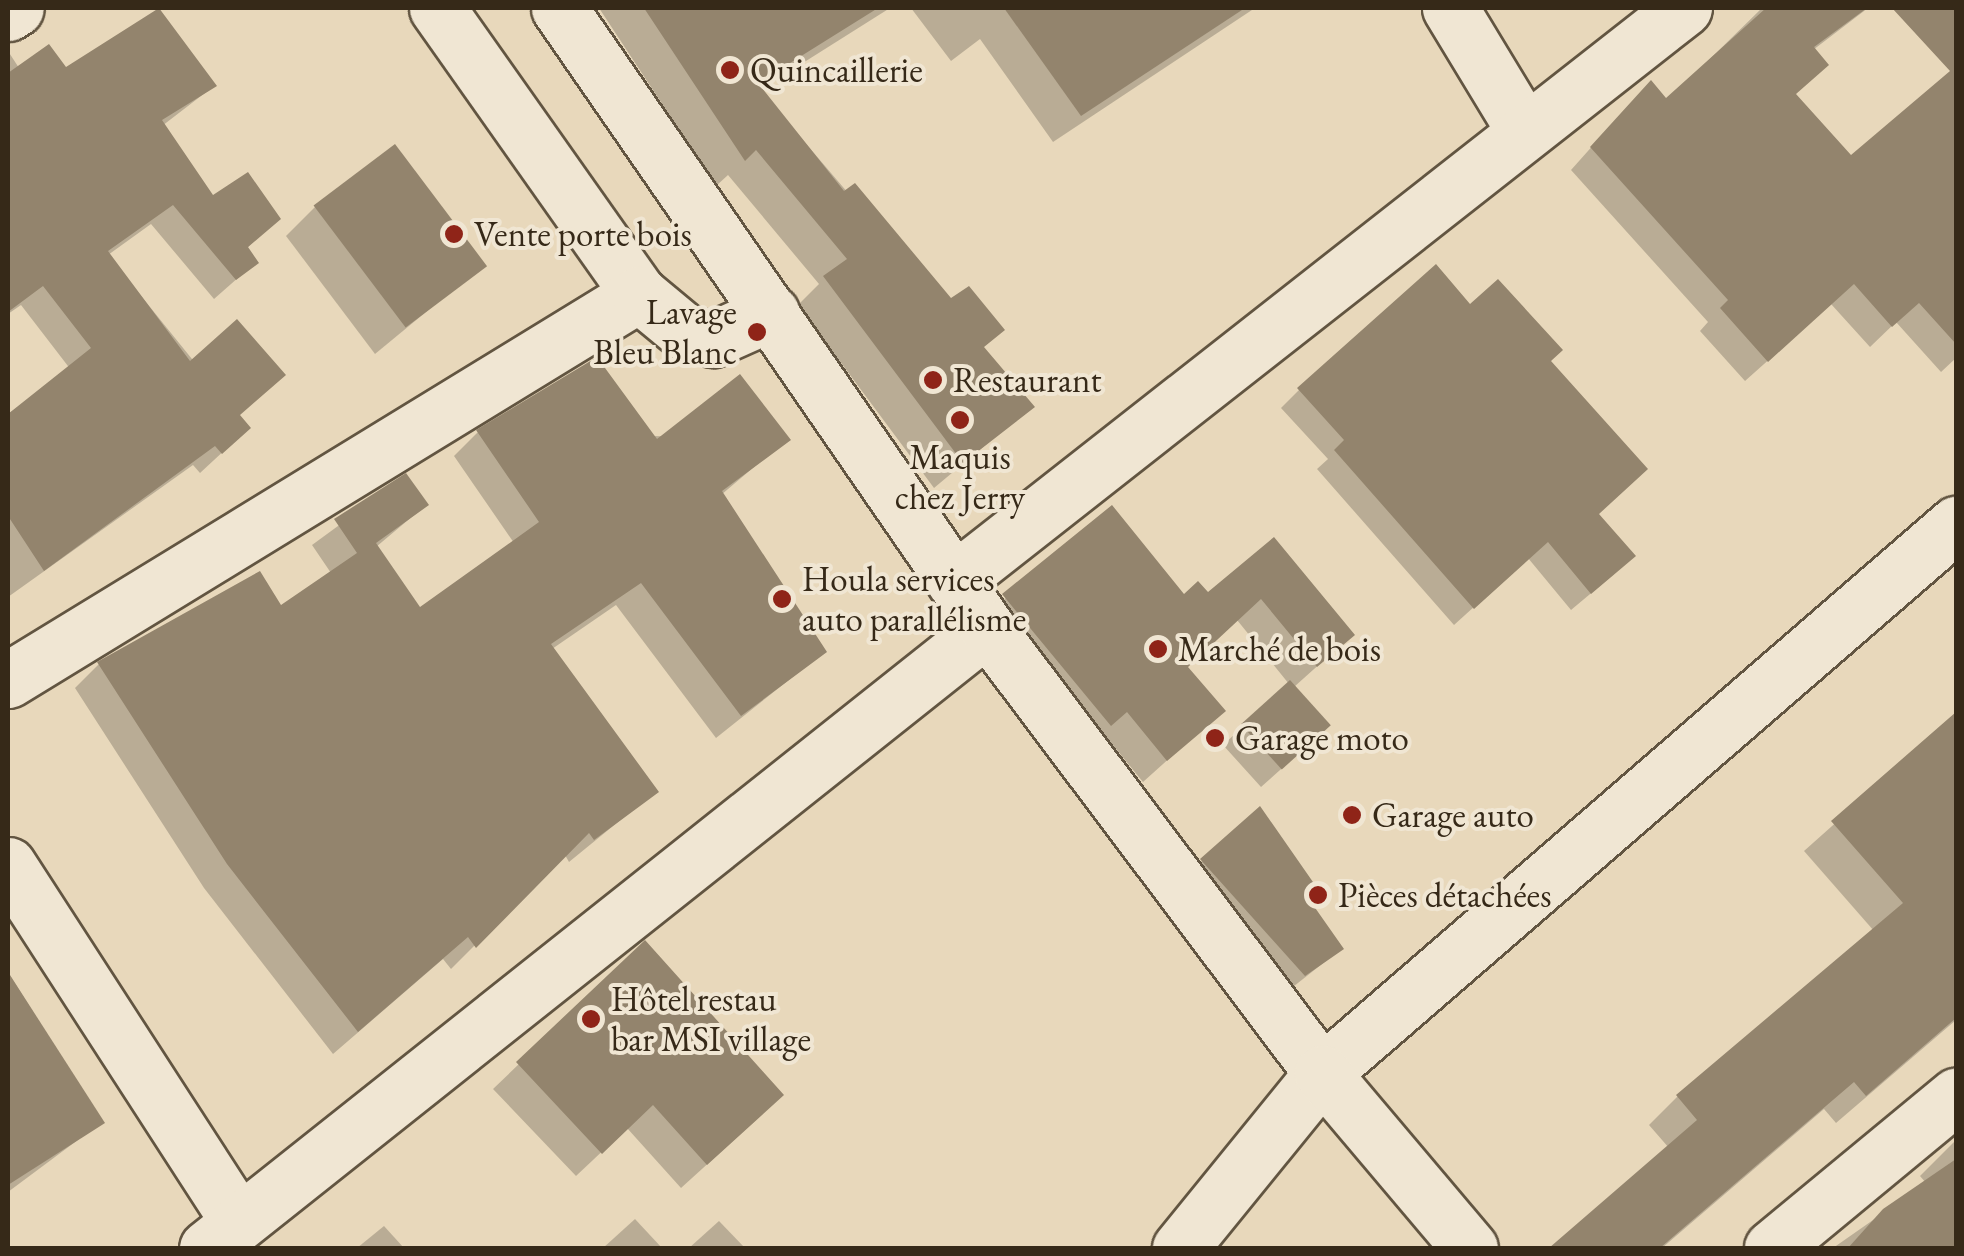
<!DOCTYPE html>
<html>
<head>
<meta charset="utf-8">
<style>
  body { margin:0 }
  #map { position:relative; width:1964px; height:1256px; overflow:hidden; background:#e8d8bb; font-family:"EB Garamond",serif }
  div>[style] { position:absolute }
  .shadow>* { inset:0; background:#0003 }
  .building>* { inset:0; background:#93846d; transform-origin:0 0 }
  .roads { filter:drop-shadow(2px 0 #625541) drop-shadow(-2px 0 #625541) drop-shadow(0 2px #625541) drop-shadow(0 -2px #625541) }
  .minor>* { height:55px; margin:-27.5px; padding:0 27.5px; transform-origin:27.5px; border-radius:27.5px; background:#f0e6d3 }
  .tertiary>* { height:55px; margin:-27.5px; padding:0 27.5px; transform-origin:27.5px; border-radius:27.5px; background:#f0e6d3 }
  .dots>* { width:28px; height:28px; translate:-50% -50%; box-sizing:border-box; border:5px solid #f0e6d3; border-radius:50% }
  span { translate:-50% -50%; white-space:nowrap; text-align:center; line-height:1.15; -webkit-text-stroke:8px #f0e6d3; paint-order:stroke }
  .poi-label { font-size:35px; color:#362918 }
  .left { translate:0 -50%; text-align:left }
  .right { translate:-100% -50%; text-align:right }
  .frame { position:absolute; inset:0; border:10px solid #362918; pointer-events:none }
</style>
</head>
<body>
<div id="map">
  <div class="shadow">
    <div style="clip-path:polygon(599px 8px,890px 8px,760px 90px,1031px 407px,934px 488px,798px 305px,819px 284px,728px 175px,716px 186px)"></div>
    <div style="clip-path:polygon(911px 8px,1255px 8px,1053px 142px,980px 39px,951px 61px)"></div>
    <div style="clip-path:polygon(1762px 8px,1868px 8px,1813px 50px,1794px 96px,1851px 159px,1956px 69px,1956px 358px,1941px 372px,1896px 322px,1870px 347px,1831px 304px,1745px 381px,1700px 331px,1708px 322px,1571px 170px,1629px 105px,1666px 102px)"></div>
    <div style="clip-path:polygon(8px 51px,19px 68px,214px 86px,162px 126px,212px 199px,277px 219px,246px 249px,256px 262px,214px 299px,151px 224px,108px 255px,238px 416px,227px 448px,200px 473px,193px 465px,8px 597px,8px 414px,71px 370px,21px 305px,8px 314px)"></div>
    <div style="clip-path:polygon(315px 207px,483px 265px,375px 354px,286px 236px)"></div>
    <div style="clip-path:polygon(1470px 308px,1548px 361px,1614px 574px,1571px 610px,1528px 558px,1454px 625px,1317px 469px,1328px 459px,1281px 408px,1299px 390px)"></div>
    <div style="clip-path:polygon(478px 432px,787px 439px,721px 495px,824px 652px,716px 738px,616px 605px,552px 649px,656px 791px,569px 862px,565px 855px,451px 969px,443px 959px,333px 1054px,204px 888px,75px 688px,99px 664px,280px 609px,331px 573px,312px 545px,405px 477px,426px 505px,376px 547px,419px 610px,514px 543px,454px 456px)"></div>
    <div style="clip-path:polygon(1111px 509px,1183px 598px,1208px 595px,1273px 540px,1352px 635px,1294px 687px,1308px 745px,1261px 787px,1223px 745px,1289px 684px,1237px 620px,1186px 667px,1222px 711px,1143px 782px,1103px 733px,1087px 747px,981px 619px)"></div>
    <div style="clip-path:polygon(1942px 728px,1956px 745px,1956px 1020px,1836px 1123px,1824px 1109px,1662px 1248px,1553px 1248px,1669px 1148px,1649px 1125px,1677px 1097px,1874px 931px,1804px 851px)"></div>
    <div style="clip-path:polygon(1202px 861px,1309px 903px,1341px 949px,1284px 994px,1182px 880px)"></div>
    <div style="clip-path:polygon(645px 943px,756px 1120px,681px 1188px,627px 1128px,576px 1176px,493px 1089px)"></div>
    <div style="clip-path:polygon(8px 972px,102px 1122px,8px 1192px)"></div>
    <div style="clip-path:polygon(1956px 1140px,1956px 1248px,1833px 1248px,1926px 1183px,1920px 1176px)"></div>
    <div style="clip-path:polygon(635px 1219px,662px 1248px,603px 1248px)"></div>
    <div style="clip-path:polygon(719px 1221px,745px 1248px,689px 1248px)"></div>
    <div style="clip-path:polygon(384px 1226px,404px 1248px,357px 1248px)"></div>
  </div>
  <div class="building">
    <div style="clip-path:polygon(159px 8px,217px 86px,162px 120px,213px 195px,248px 172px,281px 219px,248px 247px,259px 263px,236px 280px,173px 205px,108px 251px,190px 361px,237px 319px,286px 375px,240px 415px,251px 428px,222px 454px,215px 446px,44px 571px,8px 516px,8px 414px,91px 348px,43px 286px,8px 312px,8px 73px,49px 44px,66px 67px)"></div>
    <div style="clip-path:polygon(644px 8px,878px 8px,758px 83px,844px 191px,855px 183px,951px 298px,969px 286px,1005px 330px,984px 347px,1035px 407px,963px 463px,823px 276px,847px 259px,756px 150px,745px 161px)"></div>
    <div style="clip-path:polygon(1004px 8px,1245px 8px,1081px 116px)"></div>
    <div style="clip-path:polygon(1766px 8px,1867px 8px,1814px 47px,1829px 65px,1796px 94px,1851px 155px,1950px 71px,1892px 8px,1956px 8px,1956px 344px,1919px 303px,1892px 327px,1854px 284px,1768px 362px,1720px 308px,1728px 300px,1590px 147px,1651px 80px,1666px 98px)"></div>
    <div style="left:395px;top:144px;width:153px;height:102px;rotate:53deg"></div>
    <div style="clip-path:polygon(1436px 264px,1470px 304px,1498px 279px,1563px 350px,1551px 361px,1648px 469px,1599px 514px,1636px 556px,1591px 594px,1548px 542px,1474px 609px,1334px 450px,1344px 440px,1297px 388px)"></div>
    <div style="clip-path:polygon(597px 357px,657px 439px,740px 374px,791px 440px,722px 491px,827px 652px,741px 716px,641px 583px,551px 644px,659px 792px,594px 840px,589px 833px,476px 948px,468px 937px,358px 1032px,227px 864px,97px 662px,260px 571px,281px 605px,357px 553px,334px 519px,406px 473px,429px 505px,376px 543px,420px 607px,539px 522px,476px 430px)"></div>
    <div style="clip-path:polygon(1112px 505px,1184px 594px,1198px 581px,1208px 592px,1274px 537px,1355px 635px,1317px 667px,1261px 599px,1188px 667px,1226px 711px,1167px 761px,1127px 712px,1111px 726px,1002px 594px)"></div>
    <div style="left:1290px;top:680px;width:61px;height:66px;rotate:48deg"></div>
    <div style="clip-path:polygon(1956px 712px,1956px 1018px,1866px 1096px,1854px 1082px,1660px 1248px,1549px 1248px,1697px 1120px,1676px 1095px,1903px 903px,1831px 821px)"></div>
    <div style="clip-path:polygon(1260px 806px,1322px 895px,1311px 902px,1344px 949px,1305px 976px,1200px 859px)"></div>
    <div style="clip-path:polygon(645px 940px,784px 1095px,707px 1165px,653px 1105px,602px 1154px,516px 1062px)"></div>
    <div style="clip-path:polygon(8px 972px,105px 1123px,8px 1185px)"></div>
    <div style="clip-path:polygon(1956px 1159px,1956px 1248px,1848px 1248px,1883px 1209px)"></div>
  </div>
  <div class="roads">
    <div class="minor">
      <div style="left:437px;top:8px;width:350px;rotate:54.8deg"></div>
      <div style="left:1450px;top:8px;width:143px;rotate:58.8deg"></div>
      <div style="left:8px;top:13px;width:9px;rotate:-32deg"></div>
      <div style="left:954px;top:581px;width:928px;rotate:-38.13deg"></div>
      <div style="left:8px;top:680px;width:740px;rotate:-31.46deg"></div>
      <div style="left:639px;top:294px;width:61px;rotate:39.7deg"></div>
      <div style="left:686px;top:333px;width:28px;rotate:13deg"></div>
      <div style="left:713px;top:339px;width:64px;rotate:-24.1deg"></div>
      <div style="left:8px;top:865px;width:424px;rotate:57.1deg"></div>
      <div style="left:207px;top:1248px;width:996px;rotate:-38.48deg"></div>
      <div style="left:1180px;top:1248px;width:225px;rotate:-50.9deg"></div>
      <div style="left:1322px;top:1073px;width:839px;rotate:-40.89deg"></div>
      <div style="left:1772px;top:1248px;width:239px;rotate:-39.6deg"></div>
    </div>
    <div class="tertiary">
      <div style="left:559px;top:8px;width:753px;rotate:55.38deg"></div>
      <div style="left:987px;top:628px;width:557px;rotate:53.03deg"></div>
      <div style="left:1322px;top:1073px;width:229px;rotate:49.8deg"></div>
    </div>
  </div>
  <div class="dots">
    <div style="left:730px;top:70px;background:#8f2418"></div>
    <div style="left:454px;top:234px;background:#8f2418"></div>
    <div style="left:757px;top:332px;background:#8f2418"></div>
    <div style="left:933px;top:380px;background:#8f2418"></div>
    <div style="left:960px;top:420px;background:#8f2418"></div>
    <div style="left:782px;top:599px;background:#8f2418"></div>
    <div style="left:1158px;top:649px;background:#8f2418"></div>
    <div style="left:1215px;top:738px;background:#8f2418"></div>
    <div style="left:1352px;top:815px;background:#8f2418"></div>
    <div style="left:1318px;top:895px;background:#8f2418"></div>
    <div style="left:591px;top:1019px;background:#8f2418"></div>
  </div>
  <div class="poi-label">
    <span class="left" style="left:750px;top:70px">Quincaillerie</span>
    <span class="left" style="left:474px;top:234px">Vente porte bois</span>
    <span class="right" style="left:737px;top:332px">Lavage<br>Bleu Blanc</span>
    <span class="left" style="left:953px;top:380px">Restaurant</span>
    <span style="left:960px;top:477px">Maquis<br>chez Jerry</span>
    <span class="left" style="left:802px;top:599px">Houla services<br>auto parallélisme</span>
    <span class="left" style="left:1178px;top:649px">Marché de bois</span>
    <span class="left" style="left:1235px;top:738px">Garage moto</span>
    <span class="left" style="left:1372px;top:815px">Garage auto</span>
    <span class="left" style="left:1338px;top:895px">Pièces détachées</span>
    <span class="left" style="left:611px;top:1019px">Hôtel restau<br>bar MSI village</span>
  </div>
  <div class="frame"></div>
</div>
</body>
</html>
